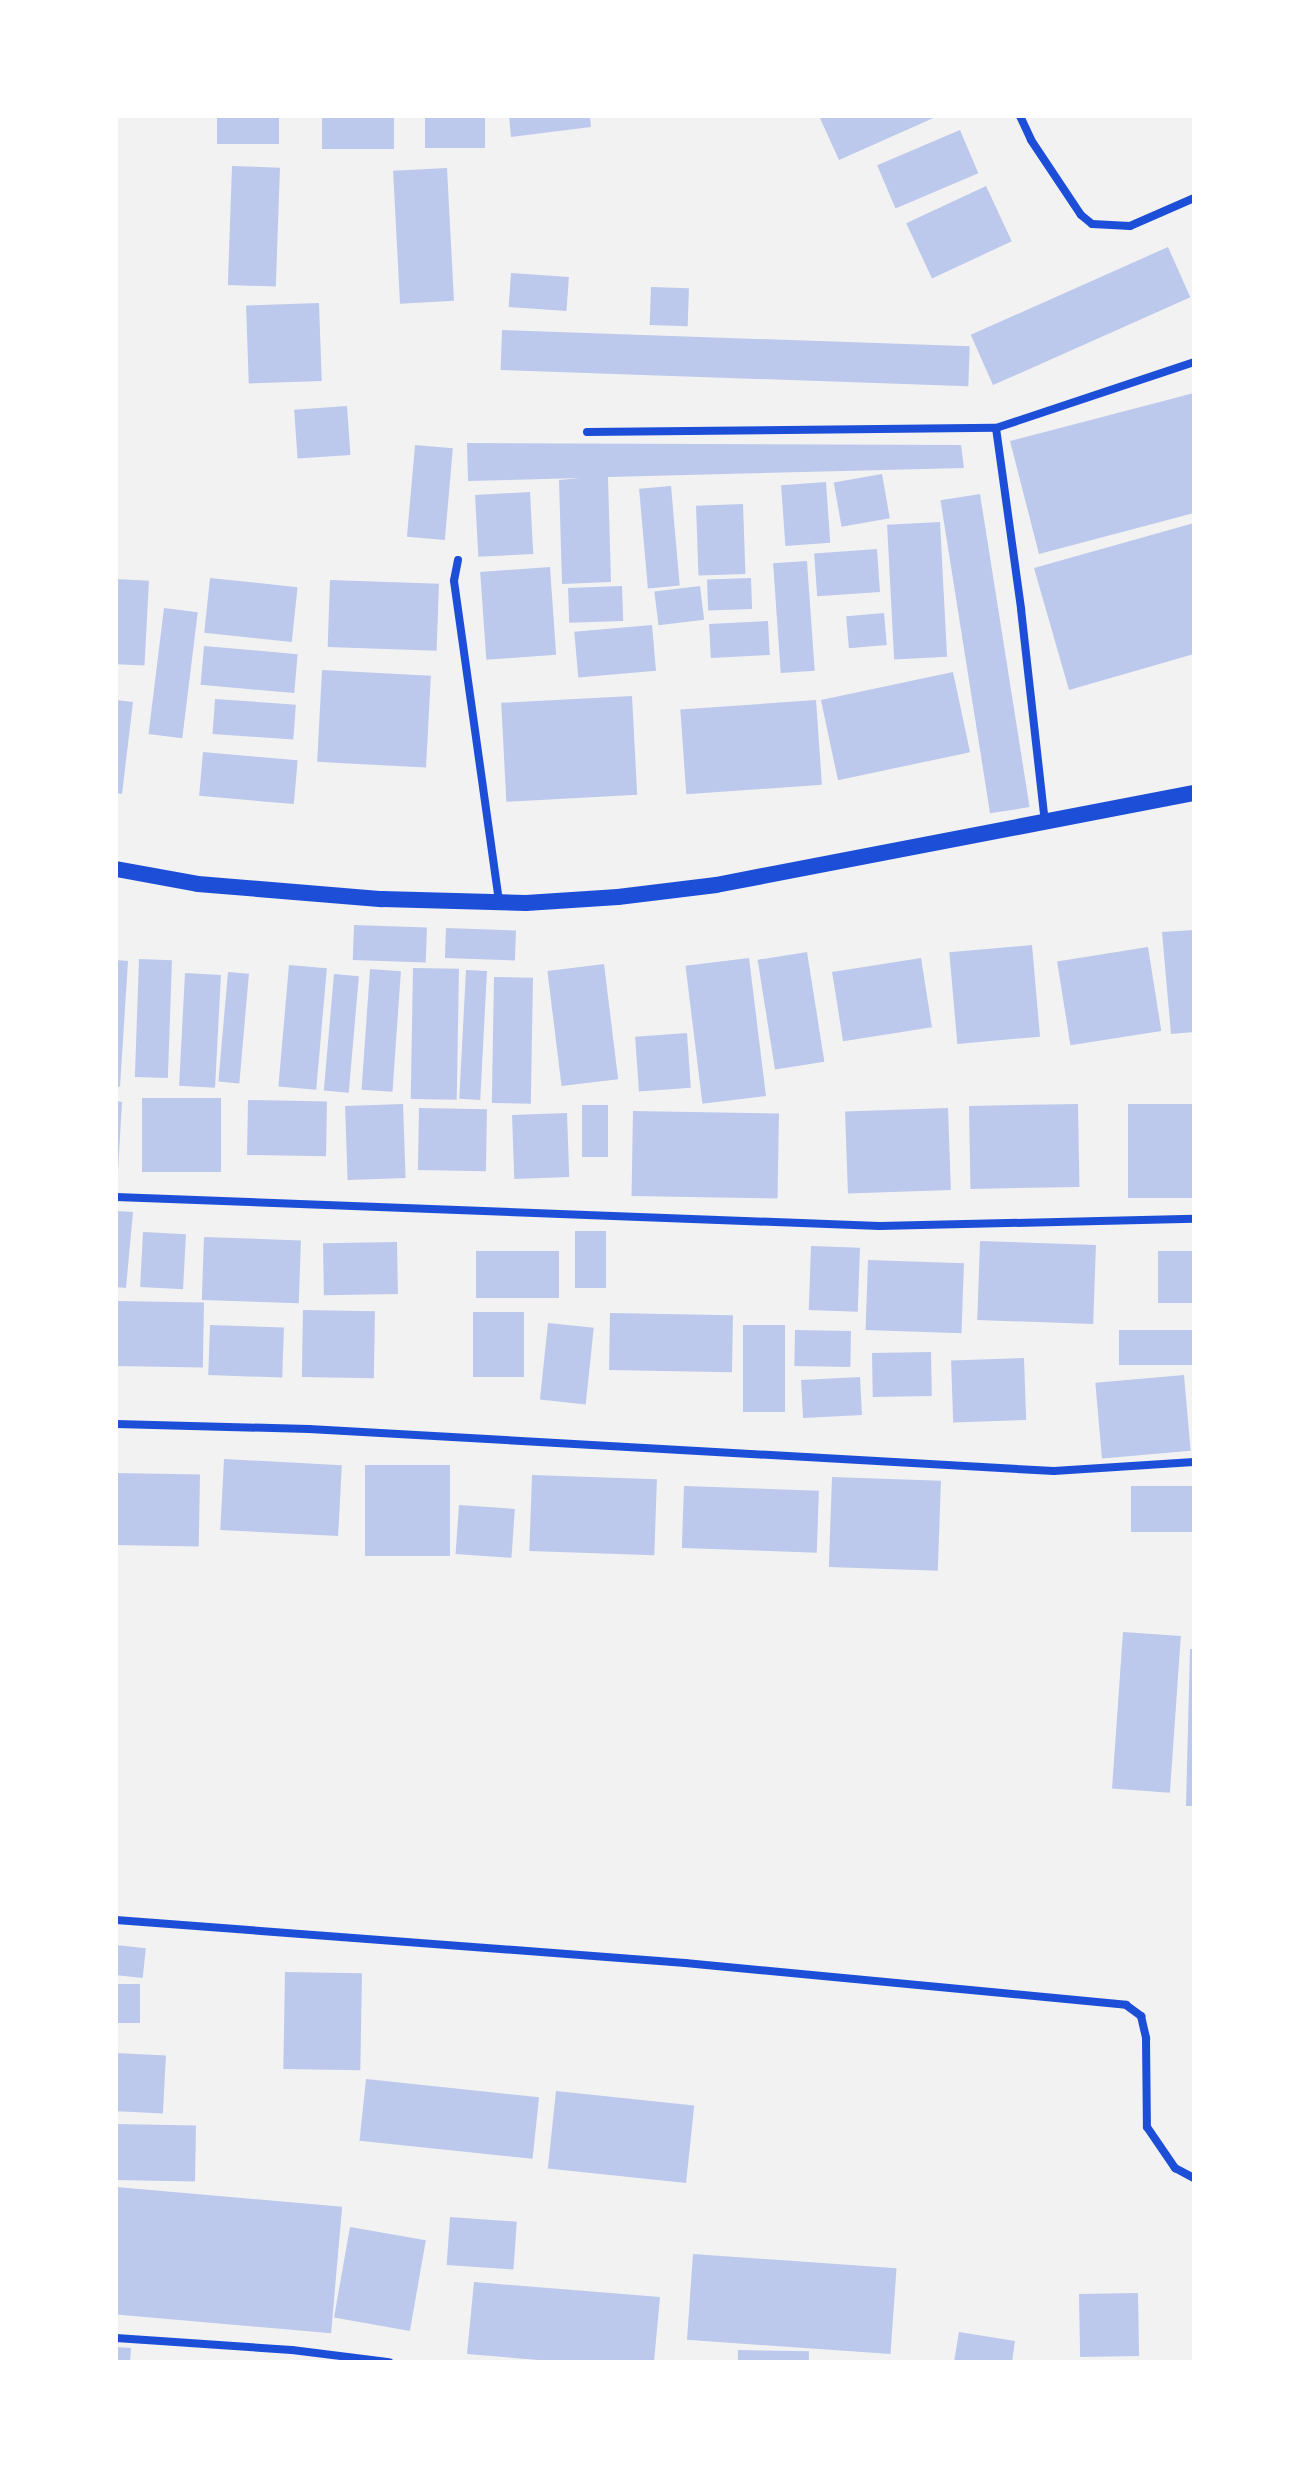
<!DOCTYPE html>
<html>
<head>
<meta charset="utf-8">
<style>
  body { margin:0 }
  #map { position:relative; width:1310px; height:2478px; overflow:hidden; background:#f2f2f2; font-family:"Zilla Slab",serif }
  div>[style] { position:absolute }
  .building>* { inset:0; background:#bdc9ec; transform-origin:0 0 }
  .minor>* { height:8px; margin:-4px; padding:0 4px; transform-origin:4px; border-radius:4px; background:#1d4ed8 }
  .secondary>* { height:16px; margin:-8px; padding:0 8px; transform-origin:8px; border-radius:8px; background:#1d4ed8 }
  span { translate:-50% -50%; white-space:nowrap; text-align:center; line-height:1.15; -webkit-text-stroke:8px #fff; paint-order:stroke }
  .frame { position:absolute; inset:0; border:118px solid #fff; pointer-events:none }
</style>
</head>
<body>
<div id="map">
  <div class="building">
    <div style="left:217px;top:116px;width:62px;height:28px"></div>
    <div style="left:322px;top:116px;width:72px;height:33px"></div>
    <div style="left:425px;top:116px;width:60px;height:32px"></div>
    <div style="clip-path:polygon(509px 116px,590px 116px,591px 127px,511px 137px)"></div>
    <div style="clip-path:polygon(819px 116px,938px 116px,839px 160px)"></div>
    <div style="left:960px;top:130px;width:47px;height:90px;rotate:67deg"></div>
    <div style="left:232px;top:166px;width:48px;height:119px;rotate:2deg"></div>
    <div style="left:447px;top:168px;width:133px;height:54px;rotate:87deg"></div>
    <div style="left:986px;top:186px;width:61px;height:88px;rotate:65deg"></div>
    <div style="left:1168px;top:247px;width:55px;height:216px;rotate:66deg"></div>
    <div style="left:511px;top:273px;width:58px;height:34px;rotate:4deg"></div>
    <div style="left:651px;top:287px;width:38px;height:38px;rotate:2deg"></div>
    <div style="left:319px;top:303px;width:78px;height:73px;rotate:88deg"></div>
    <div style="left:502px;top:330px;width:468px;height:40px;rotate:2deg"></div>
    <div style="clip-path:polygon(1194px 393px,1194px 513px,1039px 554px,1010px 441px)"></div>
    <div style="left:347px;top:406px;width:49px;height:53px;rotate:86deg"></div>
    <div style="clip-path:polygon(467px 443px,961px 445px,964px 468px,608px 477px,611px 582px,562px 584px,559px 480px,580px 478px,468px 481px)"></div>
    <div style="left:415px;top:445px;width:38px;height:92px;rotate:5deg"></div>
    <div style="left:882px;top:474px;width:45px;height:49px;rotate:80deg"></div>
    <div style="left:826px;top:482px;width:61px;height:45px;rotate:86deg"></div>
    <div style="left:671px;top:486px;width:100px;height:32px;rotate:85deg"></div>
    <div style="left:530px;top:492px;width:62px;height:55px;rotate:87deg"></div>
    <div style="left:980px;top:494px;width:317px;height:40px;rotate:81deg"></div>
    <div style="left:743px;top:504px;width:70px;height:47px;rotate:88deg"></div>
    <div style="left:940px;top:522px;width:135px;height:53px;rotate:87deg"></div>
    <div style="clip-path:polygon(1194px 523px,1194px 654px,1069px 690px,1034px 568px)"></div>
    <div style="left:877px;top:549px;width:43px;height:63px;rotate:86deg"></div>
    <div style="left:807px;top:561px;width:110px;height:34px;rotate:86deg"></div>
    <div style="left:550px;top:567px;width:88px;height:70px;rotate:86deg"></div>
    <div style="left:210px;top:578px;width:88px;height:55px;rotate:6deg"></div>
    <div style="left:751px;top:578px;width:31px;height:44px;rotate:88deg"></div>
    <div style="left:116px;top:579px;width:33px;height:85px;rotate:3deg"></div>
    <div style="left:330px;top:580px;width:109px;height:67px;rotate:2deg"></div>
    <div style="left:622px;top:586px;width:35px;height:54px;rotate:88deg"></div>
    <div style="left:700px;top:586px;width:34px;height:46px;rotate:83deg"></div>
    <div style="left:164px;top:608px;width:34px;height:127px;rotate:7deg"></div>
    <div style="left:884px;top:613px;width:32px;height:38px;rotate:85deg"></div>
    <div style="left:768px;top:621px;width:34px;height:59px;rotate:87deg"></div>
    <div style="left:652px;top:625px;width:46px;height:78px;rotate:85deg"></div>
    <div style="left:204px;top:646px;width:94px;height:39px;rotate:5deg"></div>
    <div style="left:322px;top:670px;width:109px;height:92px;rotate:3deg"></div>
    <div style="left:953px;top:672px;width:82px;height:135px;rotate:78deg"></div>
    <div style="left:632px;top:696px;width:99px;height:131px;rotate:87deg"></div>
    <div style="left:215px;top:699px;width:81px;height:35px;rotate:4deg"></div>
    <div style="clip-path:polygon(116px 700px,133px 702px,122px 794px,116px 793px)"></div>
    <div style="left:816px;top:700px;width:85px;height:136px;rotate:86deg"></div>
    <div style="left:203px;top:752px;width:95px;height:44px;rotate:5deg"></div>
    <div style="left:354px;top:925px;width:73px;height:35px;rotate:2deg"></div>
    <div style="left:446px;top:928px;width:70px;height:30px;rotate:2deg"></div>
    <div style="clip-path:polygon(1194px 930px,1194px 1032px,1171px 1034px,1162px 932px)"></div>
    <div style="left:1032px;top:945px;width:92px;height:83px;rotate:85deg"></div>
    <div style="left:1148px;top:947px;width:85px;height:92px;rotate:81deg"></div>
    <div style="left:807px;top:952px;width:111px;height:50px;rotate:81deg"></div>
    <div style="left:749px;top:958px;width:139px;height:64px;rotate:83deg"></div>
    <div style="left:921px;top:958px;width:70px;height:90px;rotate:81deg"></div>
    <div style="left:139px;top:959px;width:33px;height:118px;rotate:2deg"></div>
    <div style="clip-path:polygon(116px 960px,128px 961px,120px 1087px,116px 1086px)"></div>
    <div style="left:604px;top:964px;width:116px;height:57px;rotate:83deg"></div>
    <div style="left:289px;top:965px;width:38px;height:122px;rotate:5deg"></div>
    <div style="left:413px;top:968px;width:46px;height:131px;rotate:1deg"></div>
    <div style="left:370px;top:969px;width:31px;height:121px;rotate:4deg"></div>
    <div style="left:466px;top:970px;width:21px;height:129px;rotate:3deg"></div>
    <div style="left:228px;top:972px;width:21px;height:110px;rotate:5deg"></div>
    <div style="left:185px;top:973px;width:36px;height:113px;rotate:3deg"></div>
    <div style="left:334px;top:974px;width:25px;height:117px;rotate:5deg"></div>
    <div style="left:494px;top:977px;width:39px;height:126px;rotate:1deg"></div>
    <div style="left:687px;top:1033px;width:55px;height:52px;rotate:86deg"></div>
    <div style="left:142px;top:1098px;width:79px;height:74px"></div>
    <div style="left:248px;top:1100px;width:79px;height:55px;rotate:1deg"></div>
    <div style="clip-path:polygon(116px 1101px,122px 1102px,118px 1171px,116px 1171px)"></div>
    <div style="left:403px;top:1104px;width:74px;height:58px;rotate:88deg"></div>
    <div style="left:1078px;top:1104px;width:83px;height:109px;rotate:89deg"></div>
    <div style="left:1128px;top:1104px;width:66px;height:94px"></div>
    <div style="left:582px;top:1105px;width:26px;height:52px"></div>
    <div style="left:419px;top:1108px;width:68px;height:62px;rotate:1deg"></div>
    <div style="left:948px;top:1108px;width:82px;height:103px;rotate:88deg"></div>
    <div style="left:633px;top:1111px;width:146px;height:85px;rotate:1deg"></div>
    <div style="left:567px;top:1113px;width:64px;height:55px;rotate:88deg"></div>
    <div style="clip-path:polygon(116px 1211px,133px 1212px,126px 1288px,116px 1287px)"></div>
    <div style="left:575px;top:1231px;width:31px;height:57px"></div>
    <div style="left:143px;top:1232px;width:43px;height:55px;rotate:3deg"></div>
    <div style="left:204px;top:1237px;width:97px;height:63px;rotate:2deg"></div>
    <div style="left:980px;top:1241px;width:116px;height:79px;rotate:2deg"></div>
    <div style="left:397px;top:1242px;width:52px;height:74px;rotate:89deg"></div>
    <div style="left:811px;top:1246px;width:49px;height:64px;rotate:2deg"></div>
    <div style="left:476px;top:1251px;width:83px;height:47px"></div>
    <div style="left:1158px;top:1251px;width:36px;height:52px"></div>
    <div style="left:868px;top:1260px;width:96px;height:70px;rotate:2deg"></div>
    <div style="left:116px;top:1301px;width:88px;height:65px;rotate:1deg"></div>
    <div style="left:303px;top:1310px;width:72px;height:67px;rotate:1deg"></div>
    <div style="left:473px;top:1312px;width:51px;height:65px"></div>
    <div style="left:610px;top:1313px;width:123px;height:57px;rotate:1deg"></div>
    <div style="left:548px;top:1323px;width:46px;height:77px;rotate:6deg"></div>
    <div style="left:210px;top:1325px;width:74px;height:50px;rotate:2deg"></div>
    <div style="left:743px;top:1325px;width:42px;height:87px"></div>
    <div style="left:795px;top:1330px;width:56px;height:36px;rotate:1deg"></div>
    <div style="left:1194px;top:1330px;width:35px;height:75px;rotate:90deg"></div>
    <div style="left:931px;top:1352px;width:44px;height:59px;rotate:89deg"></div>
    <div style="left:1024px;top:1358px;width:62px;height:73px;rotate:88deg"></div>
    <div style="left:1184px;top:1375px;width:76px;height:89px;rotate:85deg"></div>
    <div style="left:860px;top:1377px;width:38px;height:59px;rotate:87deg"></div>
    <div style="left:224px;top:1459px;width:118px;height:71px;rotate:3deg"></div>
    <div style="left:365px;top:1465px;width:85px;height:91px"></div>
    <div style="left:116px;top:1473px;width:84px;height:72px;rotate:1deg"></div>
    <div style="left:532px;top:1475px;width:125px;height:76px;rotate:2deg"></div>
    <div style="left:832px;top:1477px;width:109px;height:90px;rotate:2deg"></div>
    <div style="left:684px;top:1486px;width:135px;height:62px;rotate:2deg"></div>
    <div style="left:1194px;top:1486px;width:46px;height:63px;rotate:90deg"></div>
    <div style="left:459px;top:1505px;width:56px;height:49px;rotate:4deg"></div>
    <div style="left:1123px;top:1632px;width:58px;height:157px;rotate:4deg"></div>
    <div style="clip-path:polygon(1190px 1649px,1194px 1649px,1194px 1806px,1186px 1806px)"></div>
    <div style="left:116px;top:1945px;width:30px;height:30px;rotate:6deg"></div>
    <div style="left:285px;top:1972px;width:77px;height:97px;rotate:1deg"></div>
    <div style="left:116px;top:1984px;width:24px;height:39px"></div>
    <div style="left:116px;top:2053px;width:50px;height:58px;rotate:3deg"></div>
    <div style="left:366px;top:2079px;width:174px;height:62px;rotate:6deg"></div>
    <div style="left:556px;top:2091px;width:139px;height:78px;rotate:6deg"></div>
    <div style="left:116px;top:2124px;width:80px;height:56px;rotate:1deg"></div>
    <div style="left:116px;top:2187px;width:227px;height:127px;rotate:5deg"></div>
    <div style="left:450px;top:2217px;width:67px;height:48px;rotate:4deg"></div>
    <div style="left:350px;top:2227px;width:77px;height:92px;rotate:10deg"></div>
    <div style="left:693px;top:2254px;width:204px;height:86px;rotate:4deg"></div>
    <div style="clip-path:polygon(474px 2282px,660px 2297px,654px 2362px,563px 2362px,467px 2354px)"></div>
    <div style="left:1138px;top:2293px;width:63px;height:59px;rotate:89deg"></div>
    <div style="clip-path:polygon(959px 2332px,1015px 2341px,1012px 2362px,954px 2362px)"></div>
    <div style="left:116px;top:2347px;width:15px;height:15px;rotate:4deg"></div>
    <div style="left:738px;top:2350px;width:71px;height:12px;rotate:1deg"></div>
  </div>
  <div class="minor">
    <div style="left:1020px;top:116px;width:26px;rotate:65deg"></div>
    <div style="left:1031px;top:140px;width:90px;rotate:56.3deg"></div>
    <div style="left:1081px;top:215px;width:14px;rotate:39deg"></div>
    <div style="left:1092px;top:224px;width:38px;rotate:3deg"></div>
    <div style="left:1130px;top:226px;width:70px;rotate:-23.6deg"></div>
    <div style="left:996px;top:428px;width:183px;rotate:82.1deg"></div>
    <div style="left:1021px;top:609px;width:214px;rotate:83.6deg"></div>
    <div style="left:587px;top:432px;width:409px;rotate:-0.6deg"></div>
    <div style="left:996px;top:428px;width:209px;rotate:-18.4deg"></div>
    <div style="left:458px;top:560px;width:21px;rotate:101deg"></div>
    <div style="left:454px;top:581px;width:324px;rotate:82deg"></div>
    <div style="left:116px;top:1197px;width:764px;rotate:2.18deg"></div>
    <div style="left:879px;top:1226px;width:315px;rotate:-1.3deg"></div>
    <div style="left:116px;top:1424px;width:193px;rotate:1.5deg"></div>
    <div style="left:309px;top:1429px;width:746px;rotate:3.23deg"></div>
    <div style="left:1054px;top:1471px;width:140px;rotate:-3.7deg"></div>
    <div style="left:116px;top:1920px;width:571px;rotate:4.32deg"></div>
    <div style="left:685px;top:1963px;width:443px;rotate:5.4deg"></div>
    <div style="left:1126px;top:2005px;width:19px;rotate:36deg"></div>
    <div style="left:1141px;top:2016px;width:23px;rotate:77deg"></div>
    <div style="left:1146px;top:2038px;width:89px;rotate:89.4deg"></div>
    <div style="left:1147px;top:2127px;width:50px;rotate:55.7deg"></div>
    <div style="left:1175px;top:2168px;width:21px;rotate:28deg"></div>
    <div style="left:116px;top:2338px;width:176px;rotate:3.9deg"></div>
    <div style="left:292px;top:2350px;width:98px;rotate:7.1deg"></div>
  </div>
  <div class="secondary">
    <div style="left:116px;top:869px;width:83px;rotate:10.4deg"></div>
    <div style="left:198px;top:884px;width:185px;rotate:4.7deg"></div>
    <div style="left:382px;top:899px;width:144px;rotate:1.6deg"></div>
    <div style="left:526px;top:903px;width:92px;rotate:-3.7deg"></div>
    <div style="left:618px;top:897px;width:99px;rotate:-7deg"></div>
    <div style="left:716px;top:885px;width:487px;rotate:-10.9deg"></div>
  </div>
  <div class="frame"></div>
</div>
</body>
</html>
